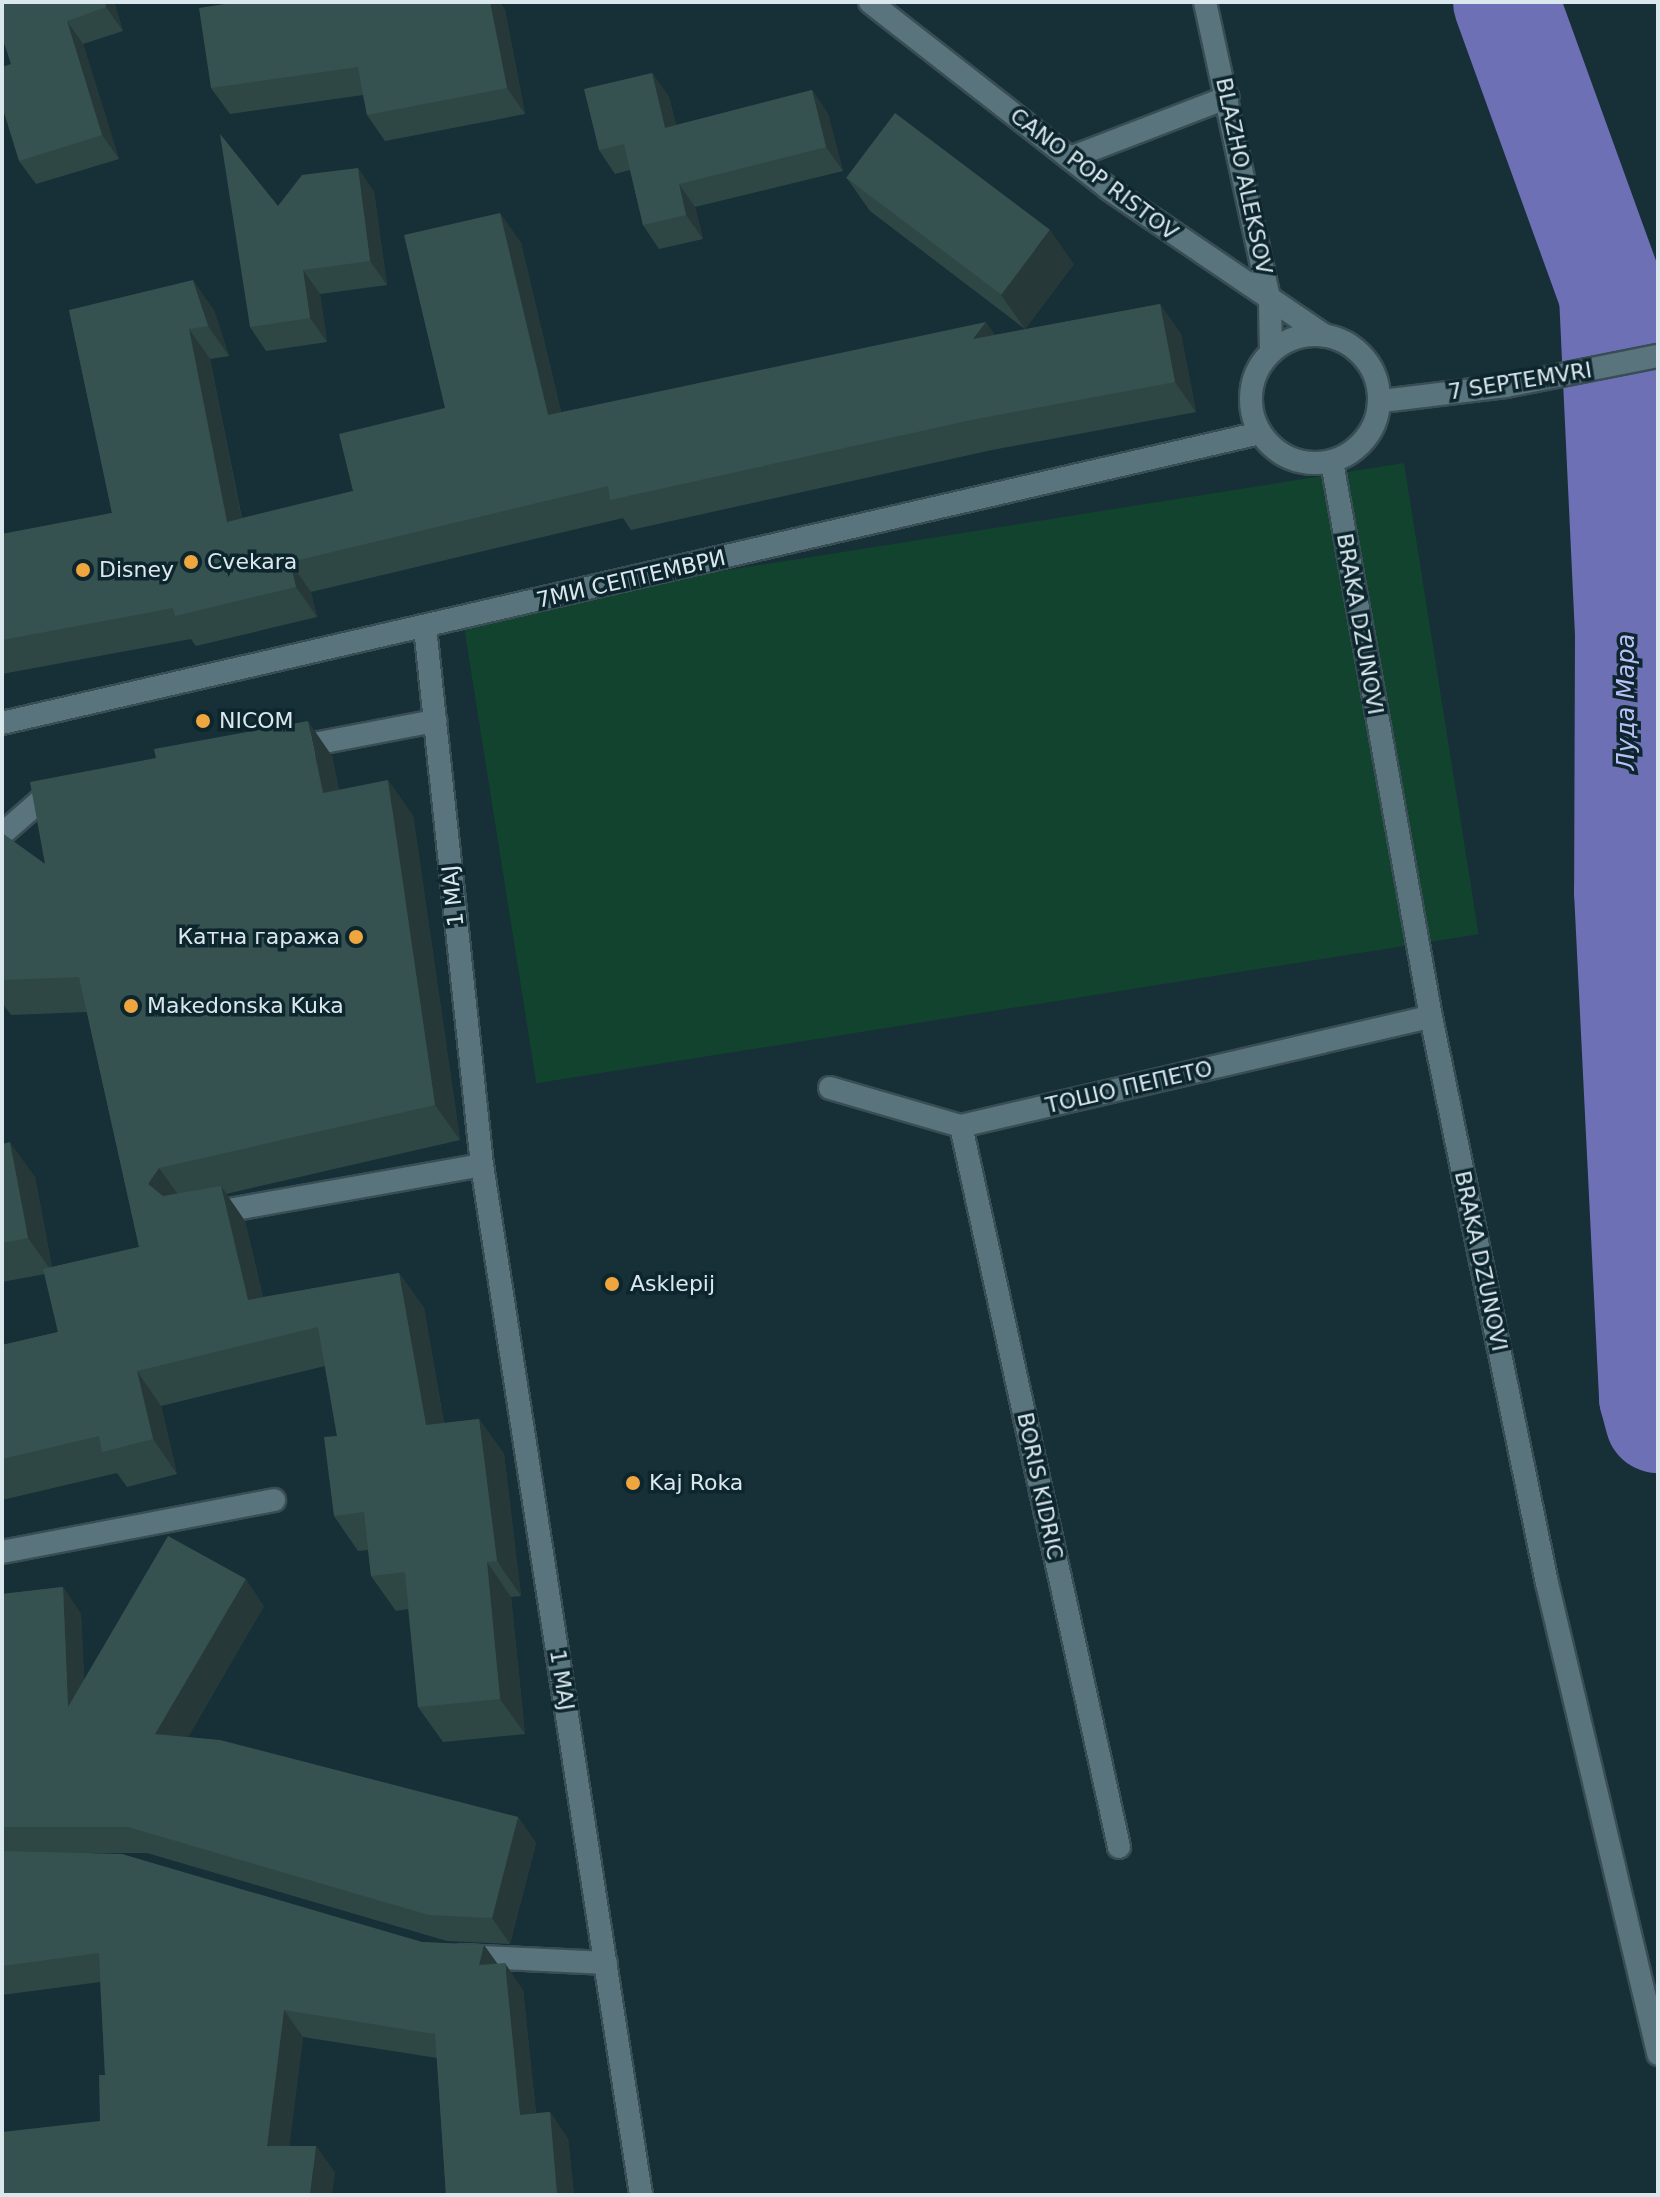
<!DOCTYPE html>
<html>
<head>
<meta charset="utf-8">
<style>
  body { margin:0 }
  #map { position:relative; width:1660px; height:2197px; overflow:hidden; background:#172f37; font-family:"DejaVu Sans",sans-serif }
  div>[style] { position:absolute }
  .green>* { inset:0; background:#12432e; transform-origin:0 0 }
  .river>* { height:106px; margin:-53px; padding:0 53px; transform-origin:53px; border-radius:53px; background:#6e70b5 }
  .roads { filter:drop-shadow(2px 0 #394d54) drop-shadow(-2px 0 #394d54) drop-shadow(0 2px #394d54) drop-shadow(0 -2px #394d54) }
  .minor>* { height:22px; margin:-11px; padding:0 11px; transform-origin:11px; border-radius:11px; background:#5a747d }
  .tertiary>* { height:22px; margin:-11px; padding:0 11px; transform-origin:11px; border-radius:11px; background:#5a747d }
  .tertiary>.ring { margin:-11px; padding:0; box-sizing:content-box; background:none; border:22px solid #5a747d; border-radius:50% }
  .wall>* { inset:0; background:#2e4745 }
  .shaded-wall>* { inset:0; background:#263938 }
  .building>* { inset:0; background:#365250; transform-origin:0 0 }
  .dots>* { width:22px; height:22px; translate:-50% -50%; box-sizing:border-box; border:4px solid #0d252d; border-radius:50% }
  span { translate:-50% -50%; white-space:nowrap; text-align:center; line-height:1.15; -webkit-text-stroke:7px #0d252d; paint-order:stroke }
  .street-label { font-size:22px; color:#dae8ed }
  .poi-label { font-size:22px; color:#dae8ed }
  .left { translate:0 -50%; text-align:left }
  .right { translate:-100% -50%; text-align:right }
  .water-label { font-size:24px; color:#bbbff8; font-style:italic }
  .frame { position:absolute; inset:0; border:4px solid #dae8ed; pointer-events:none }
</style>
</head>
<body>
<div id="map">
  <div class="green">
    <div style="left:1404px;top:463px;width:477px;height:954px;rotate:81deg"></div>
  </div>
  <div class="river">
    <div style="left:1506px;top:2px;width:312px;rotate:70.1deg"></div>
    <div style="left:1612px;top:295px;width:337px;rotate:87.3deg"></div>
    <div style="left:1628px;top:632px;width:259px;rotate:90.2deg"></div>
    <div style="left:1627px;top:891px;width:507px;rotate:87.17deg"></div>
    <div style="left:1652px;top:1397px;width:24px;rotate:75deg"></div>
  </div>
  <div class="roads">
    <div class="minor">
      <div style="left:1205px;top:2px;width:307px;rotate:77.8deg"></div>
      <div style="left:1270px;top:302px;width:49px;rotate:88.8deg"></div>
      <div style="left:1070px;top:158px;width:169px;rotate:-21.1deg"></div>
      <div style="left:1332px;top:462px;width:564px;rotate:79.89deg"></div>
      <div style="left:1431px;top:1017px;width:578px;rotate:78.42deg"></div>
      <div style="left:1547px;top:1583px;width:484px;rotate:76.7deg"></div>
      <div style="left:425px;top:627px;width:541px;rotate:83.95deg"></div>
      <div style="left:482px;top:1165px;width:1042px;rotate:81.22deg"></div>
      <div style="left:293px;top:748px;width:145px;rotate:-10.8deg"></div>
      <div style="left:2px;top:834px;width:50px;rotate:-41deg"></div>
      <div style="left:40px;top:801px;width:21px;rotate:-17deg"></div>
      <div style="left:830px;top:1088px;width:136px;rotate:16.2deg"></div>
      <div style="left:961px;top:1126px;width:482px;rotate:-13.1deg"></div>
      <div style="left:961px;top:1126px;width:738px;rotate:77.64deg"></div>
      <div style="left:207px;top:1214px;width:279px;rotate:-10.1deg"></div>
      <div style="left:2px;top:1552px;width:277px;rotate:-10.8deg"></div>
      <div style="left:462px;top:1956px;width:144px;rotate:2.8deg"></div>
    </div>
    <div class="tertiary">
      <div style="left:870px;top:2px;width:303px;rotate:38deg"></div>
      <div style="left:1109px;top:189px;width:261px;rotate:34.2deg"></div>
      <div class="ring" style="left:1251px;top:335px;width:106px;height:106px"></div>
      <div style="left:1382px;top:401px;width:125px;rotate:-6.9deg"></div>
      <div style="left:1506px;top:386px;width:155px;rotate:-11.2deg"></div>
      <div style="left:2px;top:723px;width:1291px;rotate:-12.98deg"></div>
    </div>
  </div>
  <div class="wall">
    <div style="clip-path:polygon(2px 2px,114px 2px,123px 31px,83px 44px,119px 159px,36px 184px,19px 161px,11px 64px)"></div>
    <div style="clip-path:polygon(238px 2px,500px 2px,505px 10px,525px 114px,385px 141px,367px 115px,363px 95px,230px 114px,211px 88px)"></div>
    <div style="clip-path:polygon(652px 73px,669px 97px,676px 125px,812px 90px,828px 114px,843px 171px,695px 207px,703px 239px,659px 249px,643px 225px,630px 170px,615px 174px,599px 150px)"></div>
    <div style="clip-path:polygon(358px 168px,374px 192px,387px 285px,320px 294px,327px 342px,266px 351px,250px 327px,278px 206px)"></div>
    <div style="clip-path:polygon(846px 177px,1074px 264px,1025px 329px,870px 211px)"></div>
    <div style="clip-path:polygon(500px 213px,521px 243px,561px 412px,995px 335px,1160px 304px,1181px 334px,1196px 412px,992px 450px,631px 530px,623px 518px,311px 592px,317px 617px,196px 646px,191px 639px,2px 674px,2px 534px,112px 513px,69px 310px,214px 310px,229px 356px,210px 359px,242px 518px,353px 491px,445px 408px)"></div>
    <div style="clip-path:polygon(332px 756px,339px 790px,413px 815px,460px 1140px,226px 1194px,245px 1221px,263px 1297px,399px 1273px,424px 1308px,444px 1423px,479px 1419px,504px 1454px,521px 1596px,511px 1597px,525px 1734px,443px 1742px,418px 1707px,408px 1609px,396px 1611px,371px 1576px,368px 1550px,358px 1551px,334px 1516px,337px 1436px,325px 1366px,161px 1406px,177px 1474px,127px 1487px,117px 1473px,2px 1500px,2px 1345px,58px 1332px,45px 1274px,2px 1282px,2px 1144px,35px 1177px,52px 1267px,139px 1247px,87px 1012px,11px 1015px,2px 1003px,2px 833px,45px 864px)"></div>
    <div style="clip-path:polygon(63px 1587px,81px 1614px,84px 1680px,264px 1606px,188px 1737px,518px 1817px,536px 1843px,510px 1944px,447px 1941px,147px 1853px,91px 1853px,422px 1942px,484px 1945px,497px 1963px,523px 1990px,536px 2113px,550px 2112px,568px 2139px,574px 2195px,446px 2195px,437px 2058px,303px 2037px,289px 2146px,316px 2146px,335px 2173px,100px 2121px,105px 2075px,100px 1982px,2px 1995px,2px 1594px)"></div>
  </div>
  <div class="shaded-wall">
    <div style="clip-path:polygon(105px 2px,114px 2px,123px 31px,106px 7px)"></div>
    <div style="clip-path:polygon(490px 2px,500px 2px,505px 10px,525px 114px,507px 88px)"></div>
    <div style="clip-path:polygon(67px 21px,83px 44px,119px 159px,102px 135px)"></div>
    <div style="clip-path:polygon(652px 73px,669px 97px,682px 152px,665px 128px)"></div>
    <div style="clip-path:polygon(812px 90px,828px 114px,843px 171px,826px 147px)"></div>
    <div style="clip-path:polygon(358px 168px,374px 192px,387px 285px,370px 261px)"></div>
    <div style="clip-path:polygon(679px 184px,695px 207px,703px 239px,686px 215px)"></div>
    <div style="clip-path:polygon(500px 213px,521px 243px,569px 445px,548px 415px)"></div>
    <div style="clip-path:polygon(1050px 230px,1074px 264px,1025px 329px,1001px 295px)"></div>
    <div style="clip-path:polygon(303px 270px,320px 294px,327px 342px,310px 318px)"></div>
    <div style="clip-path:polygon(193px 280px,214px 310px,229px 356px,208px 326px)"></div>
    <div style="clip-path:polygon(1160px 304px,1181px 334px,1196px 412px,1175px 382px)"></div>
    <div style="clip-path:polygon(986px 322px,1007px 352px,973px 339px)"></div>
    <div style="clip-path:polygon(189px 329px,210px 359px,248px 552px,227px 522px)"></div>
    <div style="clip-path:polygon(290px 562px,311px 592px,317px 617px,296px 587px)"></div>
    <div style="clip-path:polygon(308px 721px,332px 756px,347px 828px,323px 793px)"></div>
    <div style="clip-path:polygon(388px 780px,413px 815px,460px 1140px,435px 1105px)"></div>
    <div style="clip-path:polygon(10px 1142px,35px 1177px,53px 1273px,28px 1238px)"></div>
    <div style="clip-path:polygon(159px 1168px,184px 1203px,172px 1219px,148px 1184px)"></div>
    <div style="clip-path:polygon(221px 1186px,245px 1221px,272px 1335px,248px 1300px)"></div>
    <div style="clip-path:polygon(399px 1273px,424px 1308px,450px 1460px,426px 1425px)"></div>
    <div style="clip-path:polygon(137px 1371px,161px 1406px,177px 1474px,153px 1439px)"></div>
    <div style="clip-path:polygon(479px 1419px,504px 1454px,521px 1596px,497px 1561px)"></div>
    <div style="clip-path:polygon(487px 1562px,511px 1597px,525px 1734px,500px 1699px)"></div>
    <div style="clip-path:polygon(246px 1579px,264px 1606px,174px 1761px,155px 1734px)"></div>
    <div style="clip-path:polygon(63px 1587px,81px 1614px,87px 1734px,68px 1707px)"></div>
    <div style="clip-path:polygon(518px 1817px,536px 1843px,510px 1944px,492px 1918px)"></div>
    <div style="clip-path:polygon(484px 1945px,503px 1972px,479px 1965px)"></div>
    <div style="clip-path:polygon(505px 1963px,523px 1990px,539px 2141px,520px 2115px)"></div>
    <div style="clip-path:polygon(284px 2010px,303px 2037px,286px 2173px,267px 2146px)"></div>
    <div style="clip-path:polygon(550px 2112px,568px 2139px,574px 2195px,557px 2195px)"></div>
    <div style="clip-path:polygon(316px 2146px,335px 2173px,332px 2195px,310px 2195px)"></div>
  </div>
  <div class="building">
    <div style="clip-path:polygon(2px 2px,105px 2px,106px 7px,67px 21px,102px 135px,19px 161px,2px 106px,2px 67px,11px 64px,2px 37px)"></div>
    <div style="clip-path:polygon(238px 2px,490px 2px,507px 88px,367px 115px,358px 67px,211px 88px,199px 8px)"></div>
    <div style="clip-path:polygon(652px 73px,665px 128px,812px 90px,826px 147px,679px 184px,686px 215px,643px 225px,624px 144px,599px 150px,584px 89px)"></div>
    <div style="left:895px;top:113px;width:194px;height:81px;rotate:37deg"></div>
    <div style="clip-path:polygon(220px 134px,278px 206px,302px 175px,358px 168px,370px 261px,303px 270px,310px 318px,250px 327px)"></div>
    <div style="clip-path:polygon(500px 213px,548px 415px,986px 322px,973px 339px,1160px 304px,1175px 382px,971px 420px,610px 500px,608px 486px,290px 562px,296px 587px,175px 616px,173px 608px,2px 640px,2px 534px,112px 513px,69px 310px,193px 280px,208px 326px,189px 329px,227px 522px,353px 491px,339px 434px,445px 408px,404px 235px)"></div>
    <div style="clip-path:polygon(308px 721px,323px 793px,388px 780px,435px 1105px,159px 1168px,148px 1184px,163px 1196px,221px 1186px,248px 1300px,399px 1273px,426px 1425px,479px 1419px,497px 1561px,487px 1562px,500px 1699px,418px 1707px,405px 1572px,371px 1576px,364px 1512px,334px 1516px,324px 1437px,337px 1436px,318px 1327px,137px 1371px,153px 1439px,102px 1452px,99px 1436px,2px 1459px,2px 1345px,58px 1332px,43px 1269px,139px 1247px,79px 977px,2px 980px,2px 833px,45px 864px,30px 782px,156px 758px,154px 749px)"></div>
    <div style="clip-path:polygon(10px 1142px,28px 1238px,2px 1243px,2px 1144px)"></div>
    <div style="clip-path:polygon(168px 1536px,246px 1579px,155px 1734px,220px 1740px,518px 1817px,492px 1918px,429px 1915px,128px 1827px,2px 1827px,2px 1594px,63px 1587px,68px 1707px)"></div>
    <div style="clip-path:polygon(2px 1851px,122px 1854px,422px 1942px,484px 1945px,479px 1965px,505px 1963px,520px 2115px,550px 2112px,557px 2195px,446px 2195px,435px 2034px,284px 2010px,267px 2146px,316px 2146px,310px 2195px,2px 2195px,2px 2132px,100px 2121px,99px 2075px,105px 2075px,99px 1953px,2px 1966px)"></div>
  </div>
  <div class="dots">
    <div style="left:191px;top:562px;background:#f0a63e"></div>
    <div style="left:83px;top:570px;background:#f0a63e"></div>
    <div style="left:203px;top:721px;background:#f0a63e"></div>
    <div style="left:356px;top:937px;background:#f0a63e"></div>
    <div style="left:131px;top:1006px;background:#f0a63e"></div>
    <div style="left:612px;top:1284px;background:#f0a63e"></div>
    <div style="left:633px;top:1483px;background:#f0a63e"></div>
  </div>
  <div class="street-label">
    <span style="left:1094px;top:174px;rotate:37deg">CANO POP RISTOV</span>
    <span style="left:1244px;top:176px;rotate:78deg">BLAZHO ALEKSOV</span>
    <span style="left:1520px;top:381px;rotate:-9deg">7 SEPTEMVRI</span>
    <span style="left:631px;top:579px;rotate:-13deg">7МИ СЕПТЕМВРИ</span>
    <span style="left:1360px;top:624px;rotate:80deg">BRAKA DZUNOVI</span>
    <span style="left:453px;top:896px;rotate:-96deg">1 MAJ</span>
    <span style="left:1129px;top:1087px;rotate:-13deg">ТОШО ПЕПЕТО</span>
    <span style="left:1481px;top:1261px;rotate:78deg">BRAKA DZUNOVI</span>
    <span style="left:1040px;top:1486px;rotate:78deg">BORIS KIDRIC</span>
    <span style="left:562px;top:1680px;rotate:81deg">1 MAJ</span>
  </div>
  <div class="poi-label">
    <span class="left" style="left:207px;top:562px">Cvekara</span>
    <span class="left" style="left:99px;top:570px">Disney</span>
    <span class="left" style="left:219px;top:721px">NICOM</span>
    <span class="right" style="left:340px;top:937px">Катна гаража</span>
    <span class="left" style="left:147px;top:1006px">Makedonska Kuka</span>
    <span class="left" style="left:630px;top:1284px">Asklepij</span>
    <span class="left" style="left:649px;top:1483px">Kaj Roka</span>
  </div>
  <div class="water-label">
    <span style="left:1627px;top:702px;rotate:-90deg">Луда Мара</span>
  </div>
  <div class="frame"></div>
</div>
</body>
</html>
